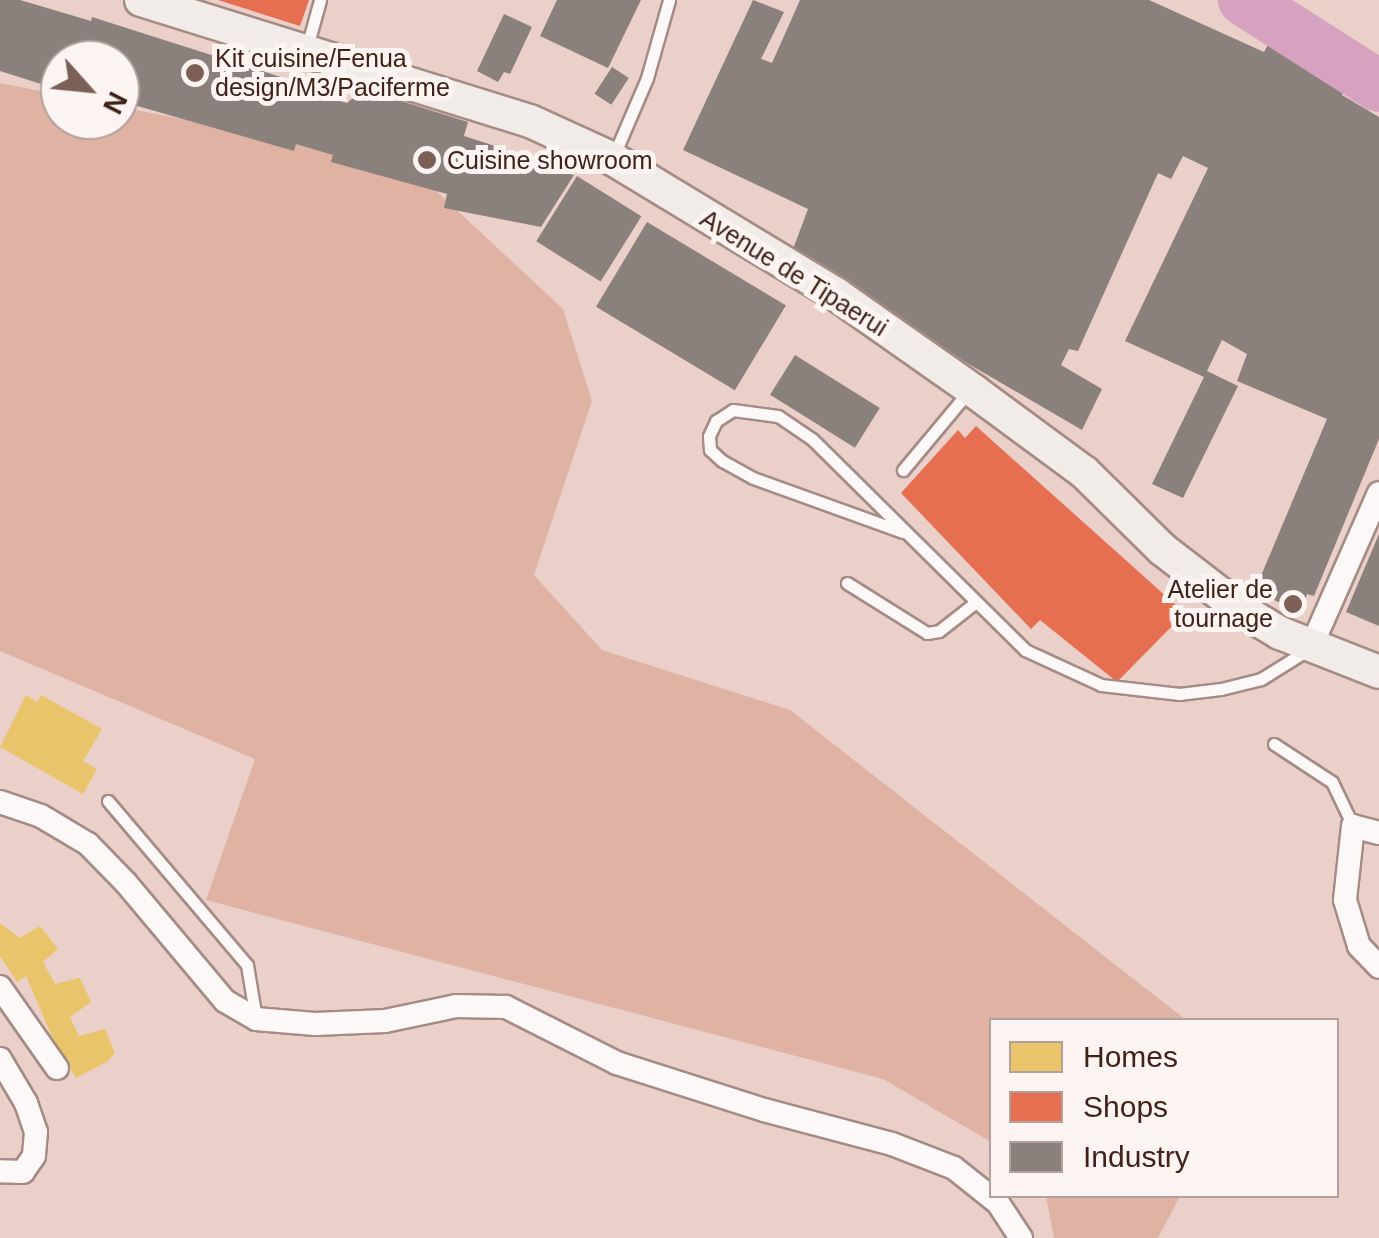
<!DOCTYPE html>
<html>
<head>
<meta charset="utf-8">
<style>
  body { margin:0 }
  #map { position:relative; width:1379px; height:1238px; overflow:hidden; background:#ead0c8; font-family:Helvetica,sans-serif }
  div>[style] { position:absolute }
  .green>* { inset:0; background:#dfb2a4 }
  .homes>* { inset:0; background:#e9c46a }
  .shops>* { inset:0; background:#e76f51 }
  .industry>* { inset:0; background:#8a817c; transform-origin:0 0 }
  .river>* { height:52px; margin:-26px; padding:0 26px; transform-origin:26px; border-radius:26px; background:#d7a2c0 }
  .roads { filter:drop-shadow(2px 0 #a48b84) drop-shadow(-2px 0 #a48b84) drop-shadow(0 2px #a48b84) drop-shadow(0 -2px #a48b84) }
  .lane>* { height:11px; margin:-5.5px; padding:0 5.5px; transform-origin:5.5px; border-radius:5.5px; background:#fcf8f7 }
  .street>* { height:22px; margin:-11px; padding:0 11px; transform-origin:11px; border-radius:11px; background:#fcf8f7 }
  .secondary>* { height:32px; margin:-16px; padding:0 16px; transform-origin:16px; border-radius:16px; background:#f1ece7 }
  .dots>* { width:28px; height:28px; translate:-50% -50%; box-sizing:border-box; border:5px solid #fcf4f1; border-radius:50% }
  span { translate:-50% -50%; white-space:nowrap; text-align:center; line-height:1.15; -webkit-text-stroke:10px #fcf4f1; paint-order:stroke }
  .poi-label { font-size:25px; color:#402219 }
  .left { translate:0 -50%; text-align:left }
  .right { translate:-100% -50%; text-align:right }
  .street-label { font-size:25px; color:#402219 }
  .legend { position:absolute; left:989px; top:1018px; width:350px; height:180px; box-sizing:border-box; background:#fcf4f1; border:2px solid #b1a09b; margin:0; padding:12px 18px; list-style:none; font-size:30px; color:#402219 }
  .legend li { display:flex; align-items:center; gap:20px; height:50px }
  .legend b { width:50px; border:2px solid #b1a09b }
  .north { position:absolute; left:40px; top:40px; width:100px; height:100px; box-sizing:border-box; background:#fcf4f1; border:2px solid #b1a09b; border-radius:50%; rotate:117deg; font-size:28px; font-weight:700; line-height:40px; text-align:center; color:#402219 }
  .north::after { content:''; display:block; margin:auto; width:35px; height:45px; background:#7c5f56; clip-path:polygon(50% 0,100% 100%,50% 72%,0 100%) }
</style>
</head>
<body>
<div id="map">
  <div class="green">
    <div style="clip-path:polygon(0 83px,60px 95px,60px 120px,120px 120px,120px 107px,405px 162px,563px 309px,592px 401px,534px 575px,602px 650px,790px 710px,1186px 1020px,992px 1020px,991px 1142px,883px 1079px,206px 900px,255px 759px,0 651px)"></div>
    <div style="clip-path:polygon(1046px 1196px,1180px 1196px,1158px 1238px,1054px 1238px)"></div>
  </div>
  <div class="homes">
    <div style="clip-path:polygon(26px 695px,37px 702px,41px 695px,102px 729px,83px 761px,97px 769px,83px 794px,0 747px)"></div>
    <div style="clip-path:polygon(0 923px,20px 938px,40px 926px,58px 949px,43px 962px,55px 984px,80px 978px,91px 1002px,70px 1017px,79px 1036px,105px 1029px,115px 1053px,108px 1061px,76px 1078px,57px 1048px,26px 976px,17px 982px,0 956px)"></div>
  </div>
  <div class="shops">
    <div style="clip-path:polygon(218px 0,309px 0,300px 26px)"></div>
    <div style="clip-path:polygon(976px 426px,1178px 607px,1169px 621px,1174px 624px,1117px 682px,1040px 620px,1031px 629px,901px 493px,958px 430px,965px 438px)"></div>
  </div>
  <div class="industry">
    <div style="clip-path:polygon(0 0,20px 0,91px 21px,92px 17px,312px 87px,311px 93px,347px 103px,363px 89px,468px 122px,464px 136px,514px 152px,513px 158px,574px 175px,541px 227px,444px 208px,447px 194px,331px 162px,333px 155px,296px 144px,294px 151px,120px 101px,120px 60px,60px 60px,60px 90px,0 71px)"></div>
    <div style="clip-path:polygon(557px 0,641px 0,608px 68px,540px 36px)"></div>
    <div style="clip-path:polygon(753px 0,784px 12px,761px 59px,772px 63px,800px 0,1149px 0,1264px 52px,1271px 39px,1346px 84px,1342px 95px,1379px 117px,1379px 439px,1314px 596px,1307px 594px,1301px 614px,1255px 590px,1327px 419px,1237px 381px,1247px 354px,1222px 340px,1207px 371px,1238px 386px,1183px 498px,1152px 484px,1204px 377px,1125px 341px,1208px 168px,1183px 156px,1171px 179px,1158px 173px,1078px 351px,1069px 349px,1061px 365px,1102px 389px,1082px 430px,967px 363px,793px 249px,808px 209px,683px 150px)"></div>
    <div style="clip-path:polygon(504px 14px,532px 27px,510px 74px,504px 72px,498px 82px,477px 71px)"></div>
    <div style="left:612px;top:67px;width:20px;height:32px;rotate:33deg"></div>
    <div style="left:577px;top:176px;width:76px;height:77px;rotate:32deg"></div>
    <div style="left:647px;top:222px;width:162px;height:99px;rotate:31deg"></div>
    <div style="left:795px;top:355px;width:100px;height:47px;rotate:32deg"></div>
    <div style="clip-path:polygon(1379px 534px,1379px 626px,1346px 612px)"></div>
  </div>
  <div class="river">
    <div style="left:1244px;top:0;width:160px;rotate:32.5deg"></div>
  </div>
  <div class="roads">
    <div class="lane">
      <div style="left:307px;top:47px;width:49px;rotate:-74.5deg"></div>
      <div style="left:614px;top:155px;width:84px;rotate:-66.8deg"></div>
      <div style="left:647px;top:78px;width:81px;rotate:-74.2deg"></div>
      <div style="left:903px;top:470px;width:102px;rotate:-50.2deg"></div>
      <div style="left:903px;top:532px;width:159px;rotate:-160.2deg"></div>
      <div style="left:753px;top:478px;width:35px;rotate:-151deg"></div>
      <div style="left:722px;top:461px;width:16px;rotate:-137deg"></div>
      <div style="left:710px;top:450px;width:14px;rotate:-94deg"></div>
      <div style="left:709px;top:436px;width:17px;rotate:-65deg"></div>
      <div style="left:716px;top:421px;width:20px;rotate:-33deg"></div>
      <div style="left:733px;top:410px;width:45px;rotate:7.6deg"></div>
      <div style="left:778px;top:416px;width:41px;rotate:34.1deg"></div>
      <div style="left:812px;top:439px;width:300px;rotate:44.7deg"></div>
      <div style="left:1025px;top:650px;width:84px;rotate:24.7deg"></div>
      <div style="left:1101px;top:685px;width:79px;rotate:6.6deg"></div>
      <div style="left:1179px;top:694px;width:42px;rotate:-6.8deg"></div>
      <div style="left:1221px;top:689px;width:41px;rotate:-14deg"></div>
      <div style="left:1261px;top:679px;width:57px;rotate:-32deg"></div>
      <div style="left:847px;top:583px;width:94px;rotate:32deg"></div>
      <div style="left:927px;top:633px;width:12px;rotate:-9deg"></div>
      <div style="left:939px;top:631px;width:47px;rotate:-38.1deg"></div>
      <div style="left:1274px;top:744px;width:69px;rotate:33.2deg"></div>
      <div style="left:1332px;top:782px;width:49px;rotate:64.5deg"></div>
      <div style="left:108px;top:801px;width:215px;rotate:49.7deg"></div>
      <div style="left:247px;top:965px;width:55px;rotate:80.5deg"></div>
    </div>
    <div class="street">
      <div style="left:1311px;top:647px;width:168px;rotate:-66.2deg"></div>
      <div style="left:0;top:802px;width:43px;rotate:18.9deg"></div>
      <div style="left:41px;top:816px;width:55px;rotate:30.8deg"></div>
      <div style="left:88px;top:844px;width:54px;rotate:45.7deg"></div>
      <div style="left:126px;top:883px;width:154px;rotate:50deg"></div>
      <div style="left:225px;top:1001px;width:36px;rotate:30deg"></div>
      <div style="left:256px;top:1019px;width:59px;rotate:4.8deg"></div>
      <div style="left:315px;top:1024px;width:70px;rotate:-2.5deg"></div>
      <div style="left:385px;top:1021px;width:73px;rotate:-11.9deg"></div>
      <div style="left:456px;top:1006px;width:50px;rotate:1.1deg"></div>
      <div style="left:506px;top:1007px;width:124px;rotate:26.8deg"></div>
      <div style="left:617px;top:1063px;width:154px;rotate:17.7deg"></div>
      <div style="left:764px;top:1110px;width:132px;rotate:14.9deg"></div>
      <div style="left:892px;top:1144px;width:66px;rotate:21.2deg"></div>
      <div style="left:954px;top:1168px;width:56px;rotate:38.5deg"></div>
      <div style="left:998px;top:1203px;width:42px;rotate:56.7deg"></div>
      <div style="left:1379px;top:833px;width:27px;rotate:-165deg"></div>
      <div style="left:1353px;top:826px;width:74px;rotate:96.2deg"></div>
      <div style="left:1345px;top:900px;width:48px;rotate:73.1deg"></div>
      <div style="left:1359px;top:946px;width:29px;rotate:46deg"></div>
      <div style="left:0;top:987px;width:99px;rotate:54.9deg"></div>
      <div style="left:0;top:1059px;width:51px;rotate:59.4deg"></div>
      <div style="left:26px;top:1103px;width:31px;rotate:71deg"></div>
      <div style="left:36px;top:1132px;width:24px;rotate:95deg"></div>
      <div style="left:34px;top:1156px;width:19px;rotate:125deg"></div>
      <div style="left:23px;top:1172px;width:23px;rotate:-178deg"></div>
    </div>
    <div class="secondary">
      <div style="left:141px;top:0;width:407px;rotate:17.3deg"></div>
      <div style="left:530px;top:121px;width:91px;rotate:24.6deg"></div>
      <div style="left:613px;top:159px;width:261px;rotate:31.2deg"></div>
      <div style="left:836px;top:294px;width:169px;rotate:35.1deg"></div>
      <div style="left:974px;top:391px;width:137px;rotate:36.4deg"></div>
      <div style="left:1084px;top:472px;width:110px;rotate:44.6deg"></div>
      <div style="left:1162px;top:549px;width:98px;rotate:37.6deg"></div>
      <div style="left:1240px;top:609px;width:47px;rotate:31deg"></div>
      <div style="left:1280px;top:633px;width:106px;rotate:21.5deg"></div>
    </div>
  </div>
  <div class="dots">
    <div style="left:195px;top:73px;background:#7c5f56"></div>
    <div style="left:427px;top:160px;background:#7c5f56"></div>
    <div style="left:1293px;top:604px;background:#7c5f56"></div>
  </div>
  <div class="poi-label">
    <span class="left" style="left:215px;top:73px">Kit cuisine/Fenua<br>design/M3/Paciferme</span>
    <span class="left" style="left:447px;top:160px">Cuisine showroom</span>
    <span class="right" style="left:1273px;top:604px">Atelier de<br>tournage</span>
  </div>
  <div class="street-label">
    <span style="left:794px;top:273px;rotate:32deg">Avenue de Tipaerui</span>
  </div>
  <ul class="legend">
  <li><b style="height:28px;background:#e9c46a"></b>Homes</li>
  <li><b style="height:28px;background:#e76f51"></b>Shops</li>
  <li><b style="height:28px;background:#8a817c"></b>Industry</li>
  </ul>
  <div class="north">N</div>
</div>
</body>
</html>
